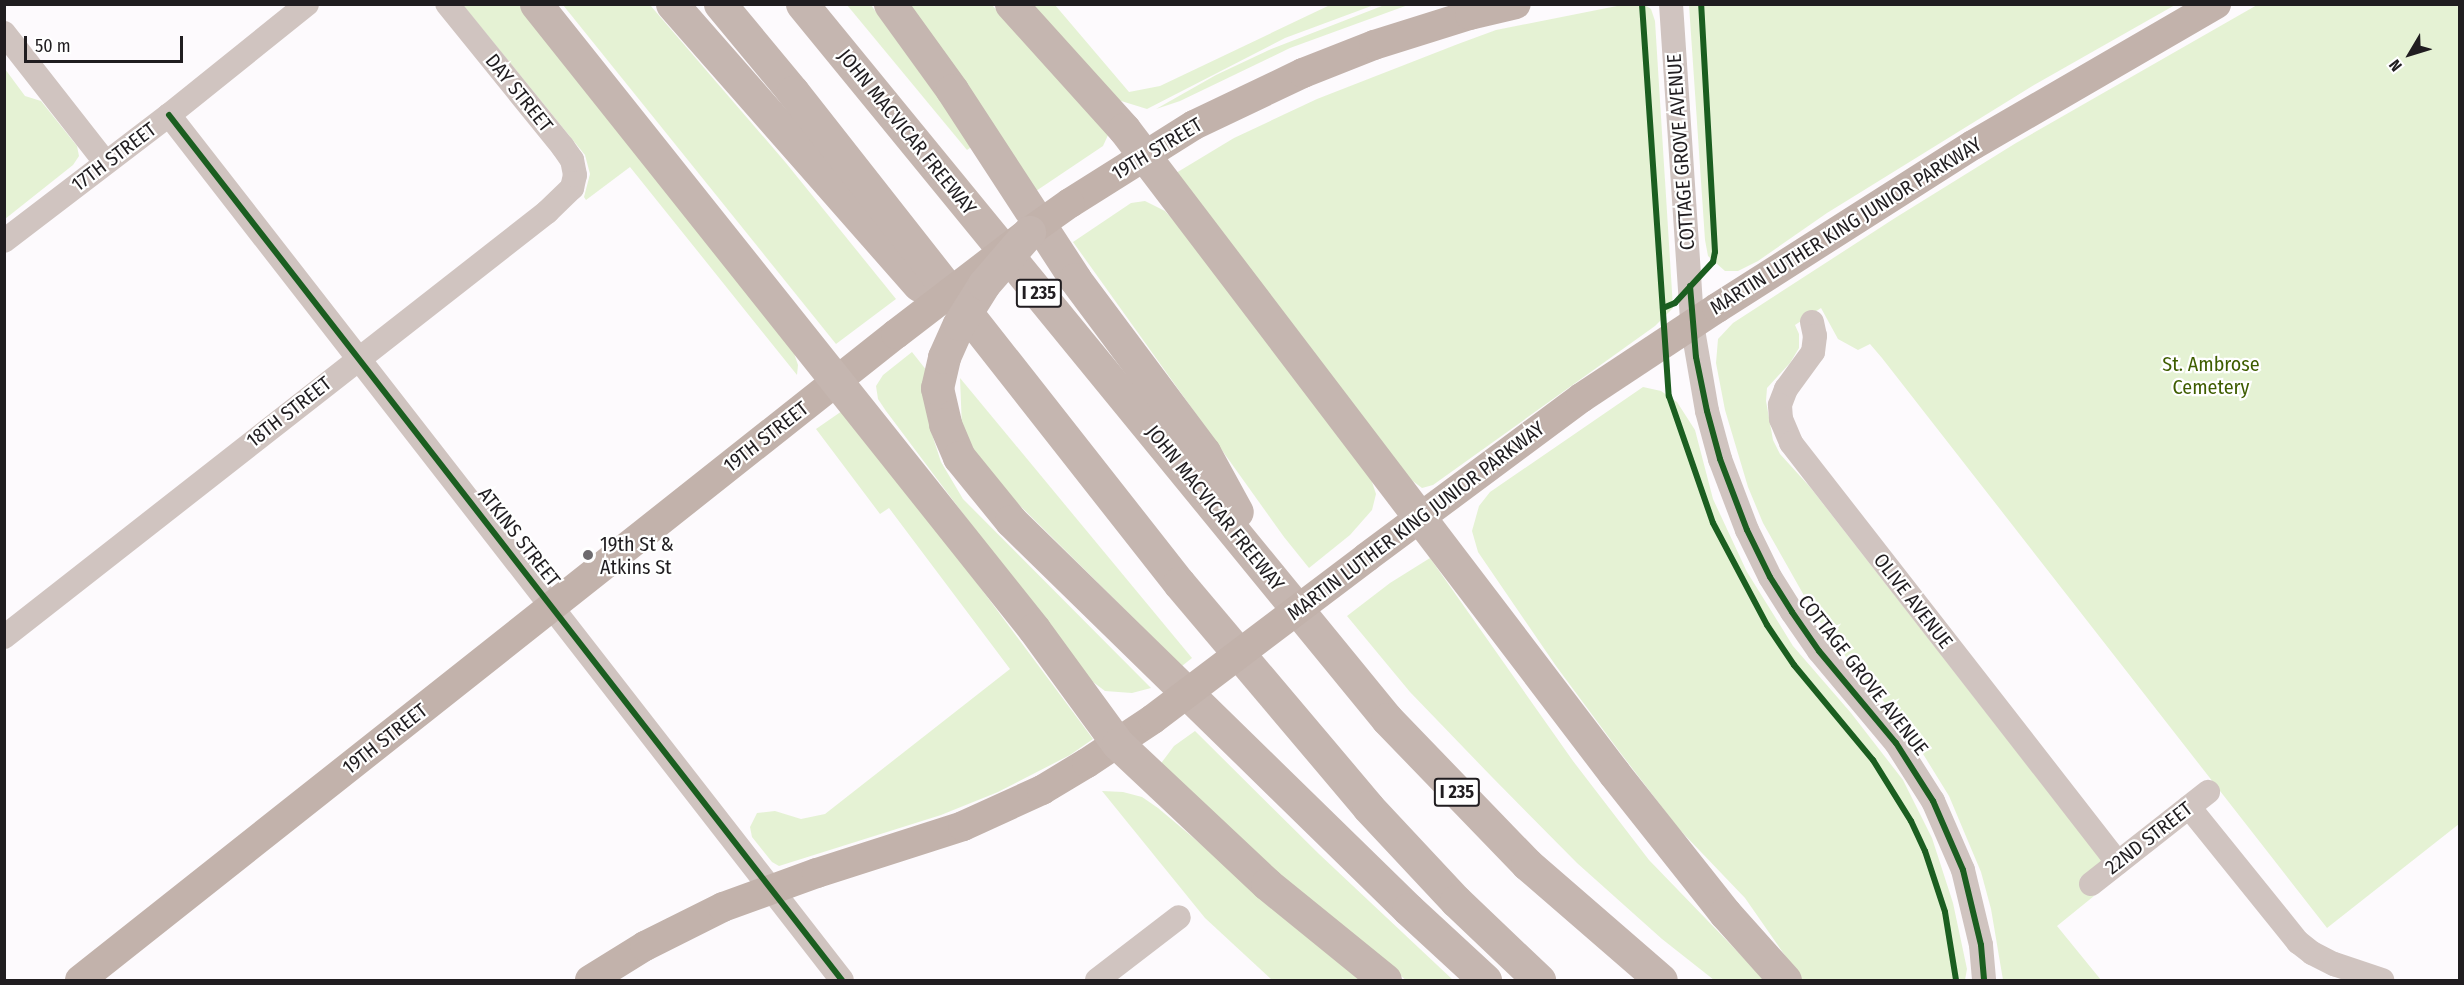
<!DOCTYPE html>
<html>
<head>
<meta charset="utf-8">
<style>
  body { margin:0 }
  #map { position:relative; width:2464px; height:985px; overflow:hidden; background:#fdfafd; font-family:"Fira Sans Condensed",sans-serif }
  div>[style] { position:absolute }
  .green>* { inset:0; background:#e5f2d4 }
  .minor>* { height:24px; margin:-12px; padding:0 12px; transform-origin:12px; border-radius:12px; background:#d0c4c0 }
  .major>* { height:30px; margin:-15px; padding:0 15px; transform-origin:15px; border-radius:15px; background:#c2b2ab }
  .highway>* { height:33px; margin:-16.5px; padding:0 16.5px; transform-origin:16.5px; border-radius:16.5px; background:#c5b6b0 }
  .major-bridge>* { height:30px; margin:-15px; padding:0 15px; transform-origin:15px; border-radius:15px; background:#c2b2ab }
  .highway-bridge>* { height:33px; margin:-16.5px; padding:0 16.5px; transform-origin:16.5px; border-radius:16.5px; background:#c5b6b0 }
  .cycleway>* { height:6px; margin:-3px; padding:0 3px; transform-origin:3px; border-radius:3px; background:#1b5e20 }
  .dots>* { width:16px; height:16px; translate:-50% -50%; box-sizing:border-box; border:3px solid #fff; border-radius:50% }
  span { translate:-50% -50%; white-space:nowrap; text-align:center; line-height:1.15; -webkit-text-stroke:4.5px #fff; paint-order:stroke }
  .shield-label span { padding:2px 4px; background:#fff; border:2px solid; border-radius:4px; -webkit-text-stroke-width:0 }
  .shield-label { font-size:18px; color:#201d20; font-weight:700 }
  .street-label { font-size:20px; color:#201d20 }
  .park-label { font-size:20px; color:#3e5d00 }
  .poi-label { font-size:20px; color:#201d20 }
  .left { translate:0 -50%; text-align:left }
  .frame { position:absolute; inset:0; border:6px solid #201d20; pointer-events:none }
  .north { position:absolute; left:2380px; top:24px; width:60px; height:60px; -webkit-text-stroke:4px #fff; paint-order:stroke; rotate:232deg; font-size:16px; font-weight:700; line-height:24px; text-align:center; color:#201d20 }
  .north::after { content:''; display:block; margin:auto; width:21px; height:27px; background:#201d20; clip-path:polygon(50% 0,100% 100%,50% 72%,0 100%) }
  .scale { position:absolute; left:24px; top:36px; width:159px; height:27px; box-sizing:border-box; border:3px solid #201d20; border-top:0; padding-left:8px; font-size:18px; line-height:21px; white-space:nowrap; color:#201d20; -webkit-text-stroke:4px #fff; paint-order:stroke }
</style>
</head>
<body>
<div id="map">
  <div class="green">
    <div style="clip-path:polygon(1387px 4px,1408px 5px,1290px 48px,1180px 101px,1156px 109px,1216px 75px,1269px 50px)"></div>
    <div style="clip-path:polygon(463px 5px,520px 5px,791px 344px,798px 365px,797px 375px,630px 167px,586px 200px,584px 197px,590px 174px,585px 155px)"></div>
    <div style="clip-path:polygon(563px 5px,650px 5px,786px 163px,896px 299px,836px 344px)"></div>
    <div style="clip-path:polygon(847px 5px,871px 5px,973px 146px,967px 150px)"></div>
    <div style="clip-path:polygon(903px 5px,992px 5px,1109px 133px,1103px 146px,1036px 191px)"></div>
    <div style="clip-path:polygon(1027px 5px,1055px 5px,1129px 92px,1160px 86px,1330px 5px,1374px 5px,1285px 38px,1147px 109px,1118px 100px)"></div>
    <div style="clip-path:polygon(1622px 5px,1645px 5px,1651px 9px,1655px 21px,1673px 308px,1655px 326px,1433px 485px,1422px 488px,1410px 479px,1176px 173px,1234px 138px,1317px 99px,1458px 44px,1496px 30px)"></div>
    <div style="clip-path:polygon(1689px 5px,1689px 4px,2175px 5px,2034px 85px,1827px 213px,1758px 261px,1738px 271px,1725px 271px,1708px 256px,1705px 240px)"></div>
    <div style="clip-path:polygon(2257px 5px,2459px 5px,2459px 824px,2327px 928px,1882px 358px,1870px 344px,1858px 350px,1838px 339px,1821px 308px,1795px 325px,1799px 334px,1799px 348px,1790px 363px,1767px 388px,1766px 401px,1773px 440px,1780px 454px,1810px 487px,2102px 861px,2080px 878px,2094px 896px,2057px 926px,2101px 980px,2003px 980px,1991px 909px,1981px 872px,1949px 796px,1907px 728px,1852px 665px,1815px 615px,1763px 523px,1748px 487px,1725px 410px,1716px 363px,1718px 339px,1733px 323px,1895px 218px,2016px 143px)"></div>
    <div style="clip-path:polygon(5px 69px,25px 96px,41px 101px,77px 146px,79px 156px,73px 165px,5px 219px)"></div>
    <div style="clip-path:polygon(1145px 201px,1165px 211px,1184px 232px,1369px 473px,1376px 494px,1372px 510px,1350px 535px,1309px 568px,1284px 537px,1073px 242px,1131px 203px)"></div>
    <div style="clip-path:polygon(912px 352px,927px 371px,929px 425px,941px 462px,963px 499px,1151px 688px,1132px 693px,1105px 691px,1085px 676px,886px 411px,878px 399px,876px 386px,883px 375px)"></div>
    <div style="clip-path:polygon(960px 378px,1192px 658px,1182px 666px,986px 472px,962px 428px)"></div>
    <div style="clip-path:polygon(1643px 387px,1661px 391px,1677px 402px,1695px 430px,1713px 499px,1747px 572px,1793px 646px,1851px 713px,1903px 780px,1932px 838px,1953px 903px,1967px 969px,1965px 980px,1802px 980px,1745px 898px,1678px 828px,1619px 751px,1556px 666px,1478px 552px,1472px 531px,1479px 506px,1490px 492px)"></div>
    <div style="clip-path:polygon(842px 411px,857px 422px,1093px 739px,1070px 755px,998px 792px,941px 815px,779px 866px,772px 862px,752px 837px,750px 827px,757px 813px,775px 811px,801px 819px,825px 814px,1010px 669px,889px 508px,880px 514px,816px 429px)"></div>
    <div style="clip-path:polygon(1430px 558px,1573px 761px,1649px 860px,1765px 980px,1714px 980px,1662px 939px,1577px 863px,1491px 776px,1410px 692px,1347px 616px,1390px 583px)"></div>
    <div style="clip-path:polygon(1195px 731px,1319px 854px,1453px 980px,1406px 980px,1351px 938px,1160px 772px,1162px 762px,1174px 746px)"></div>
    <div style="clip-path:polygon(1102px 791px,1123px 792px,1142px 797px,1158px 808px,1362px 980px,1272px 980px,1205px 918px)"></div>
  </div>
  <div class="minor">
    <div style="left:1671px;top:4px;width:321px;rotate:86.2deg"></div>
    <div style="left:1692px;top:324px;width:88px;rotate:80.2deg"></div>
    <div style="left:1707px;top:411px;width:50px;rotate:74.8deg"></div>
    <div style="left:1720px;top:459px;width:76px;rotate:69.2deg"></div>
    <div style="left:1747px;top:530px;width:52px;rotate:63.9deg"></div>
    <div style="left:1770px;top:577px;width:41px;rotate:57.8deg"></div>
    <div style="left:1792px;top:612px;width:47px;rotate:55.3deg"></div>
    <div style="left:1819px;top:651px;width:120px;rotate:50.1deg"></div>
    <div style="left:1896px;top:743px;width:69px;rotate:57.5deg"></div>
    <div style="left:1933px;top:801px;width:75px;rotate:66.5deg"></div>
    <div style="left:1963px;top:870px;width:77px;rotate:76.5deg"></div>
    <div style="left:1981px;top:945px;width:35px;rotate:85deg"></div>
    <div style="left:4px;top:33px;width:164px;rotate:51.9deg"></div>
    <div style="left:169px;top:115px;width:1096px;rotate:52.12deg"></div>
    <div style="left:4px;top:241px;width:208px;rotate:-37.4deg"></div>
    <div style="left:169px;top:115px;width:177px;rotate:-38.8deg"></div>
    <div style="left:1812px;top:322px;width:14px;rotate:78deg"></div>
    <div style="left:1815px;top:336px;width:16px;rotate:97deg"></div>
    <div style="left:1813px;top:352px;width:46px;rotate:126.1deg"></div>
    <div style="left:1786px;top:389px;width:17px;rotate:111deg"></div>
    <div style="left:1780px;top:405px;width:14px;rotate:86deg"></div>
    <div style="left:1781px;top:419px;width:26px;rotate:67deg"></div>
    <div style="left:1791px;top:443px;width:532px;rotate:52.1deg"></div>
    <div style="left:4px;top:637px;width:690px;rotate:-38.05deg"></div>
    <div style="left:547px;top:212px;width:35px;rotate:-44deg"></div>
    <div style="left:572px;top:188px;width:13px;rotate:-77deg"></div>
    <div style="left:575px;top:175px;width:15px;rotate:-101deg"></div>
    <div style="left:572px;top:160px;width:16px;rotate:-125deg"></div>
    <div style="left:563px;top:147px;width:184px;rotate:-129deg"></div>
    <div style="left:2189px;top:807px;width:174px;rotate:51.1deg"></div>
    <div style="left:2298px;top:942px;width:18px;rotate:38deg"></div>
    <div style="left:2312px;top:953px;width:25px;rotate:27deg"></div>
    <div style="left:2334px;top:964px;width:51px;rotate:18.4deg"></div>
    <div style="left:2091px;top:884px;width:149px;rotate:-38.2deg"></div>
    <div style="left:1097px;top:980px;width:103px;rotate:-37.5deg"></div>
  </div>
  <div class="major">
    <div style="left:1070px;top:203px;width:146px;rotate:-32.2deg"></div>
    <div style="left:1194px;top:125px;width:121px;rotate:-25.5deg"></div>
    <div style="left:1303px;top:73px;width:76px;rotate:-21.5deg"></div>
    <div style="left:1374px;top:45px;width:101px;rotate:-17.4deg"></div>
    <div style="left:1470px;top:15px;width:47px;rotate:-13.4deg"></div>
    <div style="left:1367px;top:557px;width:267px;rotate:-36.6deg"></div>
    <div style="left:1581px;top:398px;width:163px;rotate:-33.5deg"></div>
    <div style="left:1717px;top:308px;width:303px;rotate:-32.5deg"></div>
    <div style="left:1973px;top:145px;width:281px;rotate:-30.1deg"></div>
    <div style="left:80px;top:980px;width:1041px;rotate:-38.37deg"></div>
    <div style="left:590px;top:980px;width:65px;rotate:-31.7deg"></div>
    <div style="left:645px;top:946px;width:87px;rotate:-26.6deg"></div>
    <div style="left:723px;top:907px;width:100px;rotate:-19.9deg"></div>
    <div style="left:817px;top:873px;width:153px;rotate:-17.8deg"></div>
    <div style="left:963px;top:826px;width:87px;rotate:-24.5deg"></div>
    <div style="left:1042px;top:790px;width:52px;rotate:-31deg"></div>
    <div style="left:1087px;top:763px;width:79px;rotate:-33.7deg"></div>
  </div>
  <div class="highway">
    <div style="left:536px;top:4px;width:799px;rotate:51.45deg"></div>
    <div style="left:1034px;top:629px;width:142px;rotate:53.9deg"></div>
    <div style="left:1118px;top:744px;width:204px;rotate:43.2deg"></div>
    <div style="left:1267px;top:884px;width:152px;rotate:39.1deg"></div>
    <div style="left:672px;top:4px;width:374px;rotate:48.7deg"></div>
    <div style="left:720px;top:4px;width:114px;rotate:50.3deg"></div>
    <div style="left:793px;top:92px;width:625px;rotate:51.83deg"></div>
    <div style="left:1179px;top:583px;width:293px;rotate:49.8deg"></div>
    <div style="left:1368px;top:807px;width:129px;rotate:46.9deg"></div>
    <div style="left:1456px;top:901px;width:115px;rotate:43.6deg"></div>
    <div style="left:802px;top:4px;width:924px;rotate:50.71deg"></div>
    <div style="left:1387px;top:719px;width:202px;rotate:46deg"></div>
    <div style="left:1527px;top:864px;width:177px;rotate:40.9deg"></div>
    <div style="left:890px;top:4px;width:106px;rotate:54.2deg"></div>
    <div style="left:952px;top:90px;width:225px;rotate:56.9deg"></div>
    <div style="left:1075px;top:279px;width:216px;rotate:53.3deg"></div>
    <div style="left:1204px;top:452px;width:68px;rotate:61.2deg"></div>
    <div style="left:1011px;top:4px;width:169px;rotate:47.9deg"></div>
    <div style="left:1124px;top:129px;width:809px;rotate:52.73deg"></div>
    <div style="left:1614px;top:773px;width:179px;rotate:51.6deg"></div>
    <div style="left:1725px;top:913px;width:90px;rotate:48.2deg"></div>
    <div style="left:937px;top:388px;width:37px;rotate:77deg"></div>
    <div style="left:945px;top:424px;width:36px;rotate:67deg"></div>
    <div style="left:959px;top:457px;width:82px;rotate:50.9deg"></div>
    <div style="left:1011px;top:521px;width:555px;rotate:44.34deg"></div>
    <div style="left:1408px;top:909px;width:105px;rotate:42.7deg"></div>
  </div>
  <div class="major-bridge">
    <div style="left:896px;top:334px;width:168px;rotate:-37.5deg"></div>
    <div style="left:1029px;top:232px;width:50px;rotate:-35.3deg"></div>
    <div style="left:1153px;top:719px;width:268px;rotate:-37.1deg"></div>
  </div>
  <div class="highway-bridge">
    <div style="left:937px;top:388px;width:32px;rotate:-77deg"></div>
    <div style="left:944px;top:357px;width:36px;rotate:-66deg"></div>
    <div style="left:959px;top:324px;width:47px;rotate:-58deg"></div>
    <div style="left:984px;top:284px;width:69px;rotate:-49.1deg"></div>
  </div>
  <div class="cycleway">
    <div style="left:1642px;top:4px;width:393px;rotate:86.1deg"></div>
    <div style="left:1669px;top:396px;width:134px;rotate:70.9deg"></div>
    <div style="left:1713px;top:523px;width:115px;rotate:62.1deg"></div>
    <div style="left:1767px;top:625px;width:48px;rotate:56deg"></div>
    <div style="left:1794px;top:665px;width:124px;rotate:50.3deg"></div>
    <div style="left:1873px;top:760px;width:72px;rotate:58.1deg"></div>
    <div style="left:1911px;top:821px;width:33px;rotate:65deg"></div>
    <div style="left:1925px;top:851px;width:64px;rotate:71.8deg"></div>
    <div style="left:1945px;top:912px;width:69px;rotate:80.8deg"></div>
    <div style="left:169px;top:115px;width:1096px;rotate:52.12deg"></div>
    <div style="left:1690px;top:286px;width:71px;rotate:85.2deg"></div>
    <div style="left:1696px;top:357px;width:55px;rotate:78.5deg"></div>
    <div style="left:1707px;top:411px;width:50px;rotate:74.8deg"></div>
    <div style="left:1720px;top:459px;width:76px;rotate:69.2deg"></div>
    <div style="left:1747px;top:530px;width:52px;rotate:63.9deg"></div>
    <div style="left:1770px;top:577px;width:41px;rotate:57.8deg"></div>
    <div style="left:1792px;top:612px;width:47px;rotate:55.3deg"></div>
    <div style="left:1819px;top:651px;width:120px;rotate:50.1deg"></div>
    <div style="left:1896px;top:743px;width:69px;rotate:57.5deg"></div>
    <div style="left:1933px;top:801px;width:75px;rotate:66.5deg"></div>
    <div style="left:1963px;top:870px;width:77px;rotate:76.5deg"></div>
    <div style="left:1981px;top:945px;width:35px;rotate:85deg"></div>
    <div style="left:1663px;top:308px;width:13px;rotate:-23deg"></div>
    <div style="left:1675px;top:303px;width:56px;rotate:-47.2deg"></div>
    <div style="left:1713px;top:262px;width:10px;rotate:-79deg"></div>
    <div style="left:1715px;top:252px;width:248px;rotate:-93.2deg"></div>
  </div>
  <div class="dots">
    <div style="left:588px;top:555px;background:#6d6a6d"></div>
  </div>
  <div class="shield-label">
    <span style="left:1039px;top:293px">I 235</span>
    <span style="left:1457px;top:792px">I 235</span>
  </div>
  <div class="street-label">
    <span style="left:519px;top:93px;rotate:51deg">DAY STREET</span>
    <span style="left:907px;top:132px;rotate:51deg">JOHN MACVICAR FREEWAY</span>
    <span style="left:1157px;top:149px;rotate:-31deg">19TH STREET</span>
    <span style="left:1681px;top:152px;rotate:-94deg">COTTAGE GROVE AVENUE</span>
    <span style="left:114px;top:157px;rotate:-37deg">17TH STREET</span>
    <span style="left:1846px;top:226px;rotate:-32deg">MARTIN LUTHER KING JUNIOR PARKWAY</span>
    <span style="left:289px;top:412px;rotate:-38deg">18TH STREET</span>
    <span style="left:766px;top:437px;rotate:-38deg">19TH STREET</span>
    <span style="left:1215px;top:508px;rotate:51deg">JOHN MACVICAR FREEWAY</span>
    <span style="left:1416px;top:521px;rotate:-37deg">MARTIN LUTHER KING JUNIOR PARKWAY</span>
    <span style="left:519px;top:537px;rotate:52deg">ATKINS STREET</span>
    <span style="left:1913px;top:601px;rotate:52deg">OLIVE AVENUE</span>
    <span style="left:1863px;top:675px;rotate:52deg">COTTAGE GROVE AVENUE</span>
    <span style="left:385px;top:739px;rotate:-38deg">19TH STREET</span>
    <span style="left:2149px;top:838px;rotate:-38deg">22ND STREET</span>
  </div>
  <div class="park-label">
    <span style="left:2211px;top:376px">St. Ambrose<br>Cemetery</span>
  </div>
  <div class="poi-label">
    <span class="left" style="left:600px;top:556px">19th St &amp;<br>Atkins St</span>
  </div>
  <div class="frame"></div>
  <div class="north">N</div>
  <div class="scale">50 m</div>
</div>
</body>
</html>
